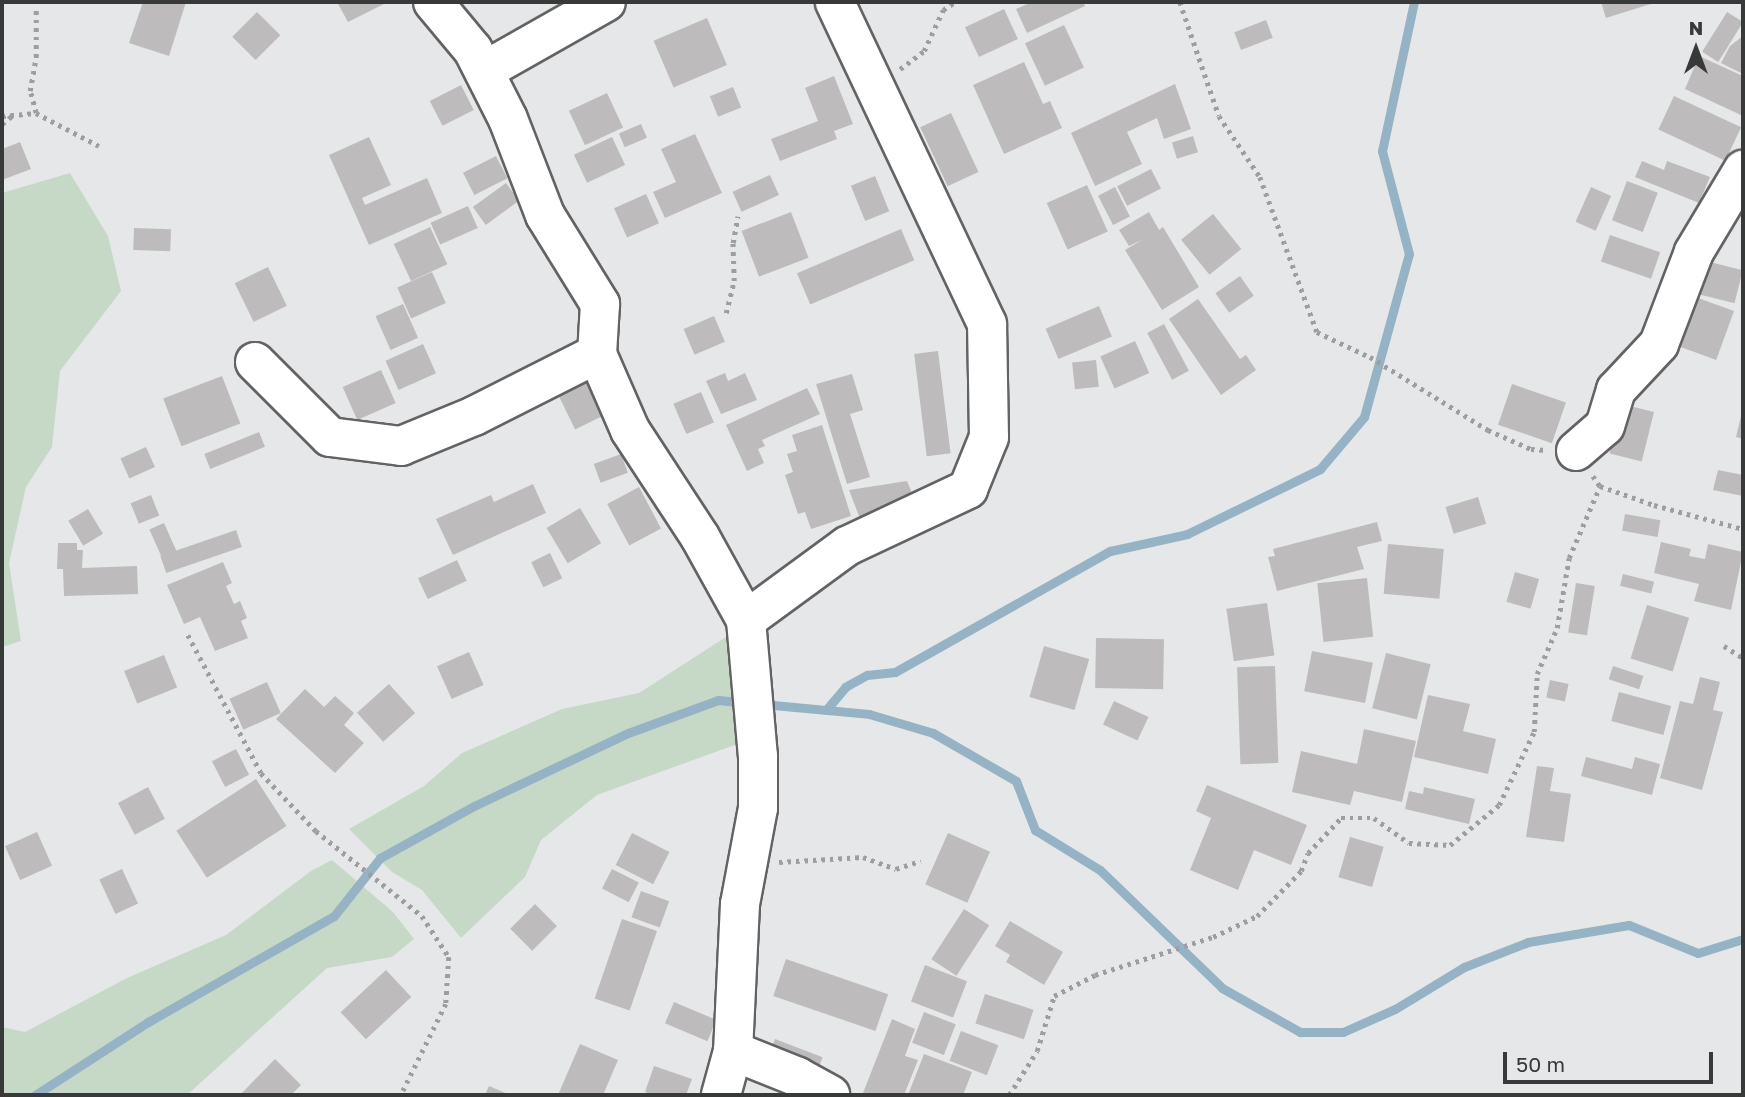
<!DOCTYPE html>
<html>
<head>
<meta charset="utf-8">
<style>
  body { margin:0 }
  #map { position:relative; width:1745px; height:1097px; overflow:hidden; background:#e6e7e9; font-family:"Golos Text",sans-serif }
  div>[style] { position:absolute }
  .green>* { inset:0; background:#c6d9c7 }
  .stream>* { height:9px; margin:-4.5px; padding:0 4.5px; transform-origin:4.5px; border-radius:4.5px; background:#95b3c4 }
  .building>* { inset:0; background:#bebbbc; transform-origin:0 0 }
  .path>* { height:4.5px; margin-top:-2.25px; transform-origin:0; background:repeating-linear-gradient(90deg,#9d9e9f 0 3.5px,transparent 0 8.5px) }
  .roads { filter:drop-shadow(2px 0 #636365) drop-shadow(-2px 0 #636365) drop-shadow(0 2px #636365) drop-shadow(0 -2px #636365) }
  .minor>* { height:38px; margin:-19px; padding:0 19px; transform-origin:19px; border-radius:19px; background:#fff }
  span { translate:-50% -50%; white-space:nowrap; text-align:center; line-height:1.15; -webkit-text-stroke:6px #e6e7e9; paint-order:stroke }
  .frame { position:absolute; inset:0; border:4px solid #383939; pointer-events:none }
  .north { position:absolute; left:1661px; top:14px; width:70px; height:70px; -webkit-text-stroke:5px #e6e7e9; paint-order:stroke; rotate:0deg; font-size:19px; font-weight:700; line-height:28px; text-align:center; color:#383939 }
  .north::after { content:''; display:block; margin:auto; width:24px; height:32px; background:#383939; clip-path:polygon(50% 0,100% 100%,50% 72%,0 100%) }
  .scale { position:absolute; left:1503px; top:1052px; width:210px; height:32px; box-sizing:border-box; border:4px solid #383939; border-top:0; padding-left:9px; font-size:21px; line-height:24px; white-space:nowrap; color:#383939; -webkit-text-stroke:5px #e6e7e9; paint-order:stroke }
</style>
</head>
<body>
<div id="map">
  <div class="green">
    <div style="clip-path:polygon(70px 173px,108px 236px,121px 291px,60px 371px,52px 447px,26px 487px,9px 563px,21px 641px,2px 647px,2px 193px)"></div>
    <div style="clip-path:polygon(726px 637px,737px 671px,743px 742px,597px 795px,541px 840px,525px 877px,461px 938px,422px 890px,392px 872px,349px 829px,424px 786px,462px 753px,562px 709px,639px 693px)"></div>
    <div style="clip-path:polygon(332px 860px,393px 912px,414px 939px,392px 957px,327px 968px,187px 1095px,2px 1095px,2px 1027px,25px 1032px,127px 978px,226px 935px,311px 871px)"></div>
  </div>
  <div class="stream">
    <div style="left:762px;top:704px;width:107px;rotate:5.3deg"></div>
    <div style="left:869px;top:714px;width:67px;rotate:16.5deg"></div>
    <div style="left:933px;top:733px;width:96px;rotate:30deg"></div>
    <div style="left:1016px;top:781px;width:53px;rotate:68.8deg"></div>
    <div style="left:1035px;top:830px;width:76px;rotate:31.6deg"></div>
    <div style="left:1100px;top:870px;width:170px;rotate:44deg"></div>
    <div style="left:1222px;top:988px;width:90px;rotate:29.4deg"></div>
    <div style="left:1300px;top:1032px;width:43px"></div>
    <div style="left:1343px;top:1032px;width:57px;rotate:-23.9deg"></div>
    <div style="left:1395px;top:1009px;width:81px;rotate:-31.3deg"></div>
    <div style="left:1464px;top:967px;width:69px;rotate:-21.3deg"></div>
    <div style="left:1528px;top:942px;width:102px;rotate:-9.6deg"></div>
    <div style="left:1629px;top:925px;width:74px;rotate:22.1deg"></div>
    <div style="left:1698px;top:953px;width:47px;rotate:-17.3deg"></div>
    <div style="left:826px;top:710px;width:30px;rotate:-50deg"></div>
    <div style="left:845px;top:687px;width:25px;rotate:-29deg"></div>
    <div style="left:867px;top:675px;width:28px;rotate:-6deg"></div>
    <div style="left:895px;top:672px;width:247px;rotate:-29.4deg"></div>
    <div style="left:1110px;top:551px;width:79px;rotate:-12.4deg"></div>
    <div style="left:1187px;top:534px;width:148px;rotate:-26deg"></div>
    <div style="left:1320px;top:469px;width:68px;rotate:-49.8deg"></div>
    <div style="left:1364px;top:417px;width:169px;rotate:-74.6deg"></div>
    <div style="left:1409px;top:254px;width:106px;rotate:-104.7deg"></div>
    <div style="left:1382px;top:151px;width:152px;rotate:-77.9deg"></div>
    <div style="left:35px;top:1095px;width:135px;rotate:-32.9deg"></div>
    <div style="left:148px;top:1022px;width:214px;rotate:-29.7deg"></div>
    <div style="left:334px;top:916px;width:74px;rotate:-51.6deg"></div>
    <div style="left:380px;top:858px;width:107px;rotate:-29deg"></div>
    <div style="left:474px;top:806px;width:170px;rotate:-25.4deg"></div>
    <div style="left:628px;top:733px;width:96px;rotate:-20.1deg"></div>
    <div style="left:718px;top:700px;width:27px;rotate:6deg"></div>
  </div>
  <div class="building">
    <div style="clip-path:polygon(143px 2px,186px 2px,169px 56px,129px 43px)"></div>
    <div style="clip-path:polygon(337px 2px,388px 2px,348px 22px)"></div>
    <div style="clip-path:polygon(1032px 2px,1083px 2px,1085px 6px,1027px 33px,1016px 9px)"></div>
    <div style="clip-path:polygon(1601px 2px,1657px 2px,1606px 18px)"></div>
    <div style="left:1004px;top:9px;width:33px;height:43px;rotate:65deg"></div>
    <div style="left:257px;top:12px;width:33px;height:35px;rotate:45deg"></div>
    <div style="left:1727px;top:12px;width:19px;height:47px;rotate:32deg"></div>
    <div style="left:707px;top:18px;width:51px;height:58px;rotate:67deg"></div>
    <div style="left:1266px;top:20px;width:19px;height:34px;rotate:69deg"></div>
    <div style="left:1064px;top:25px;width:47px;height:43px;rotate:65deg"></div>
    <div style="clip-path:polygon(1743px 36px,1743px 74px,1721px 63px,1730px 46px)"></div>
    <div style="clip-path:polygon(1699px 56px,1743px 76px,1743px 116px,1685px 89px)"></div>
    <div style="clip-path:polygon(1024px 62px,1043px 104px,1050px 101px,1062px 128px,1004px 154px,973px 85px)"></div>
    <div style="clip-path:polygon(834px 76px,853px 124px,834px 131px,837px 139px,780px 161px,771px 139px,818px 121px,805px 88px)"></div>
    <div style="clip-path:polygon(1175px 84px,1191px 129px,1164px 139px,1157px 118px,1127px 132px,1142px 164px,1095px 186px,1071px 133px)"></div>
    <div style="left:461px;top:85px;width:28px;height:35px;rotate:63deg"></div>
    <div style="left:733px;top:87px;width:22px;height:25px;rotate:68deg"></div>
    <div style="left:607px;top:93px;width:38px;height:42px;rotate:65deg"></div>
    <div style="left:1674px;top:96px;width:74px;height:37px;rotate:25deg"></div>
    <div style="left:951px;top:113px;width:65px;height:34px;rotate:65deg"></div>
    <div style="left:641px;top:124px;width:15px;height:24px;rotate:67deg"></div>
    <div style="clip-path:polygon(695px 134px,722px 193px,665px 218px,653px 192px,676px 182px,661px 149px)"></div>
    <div style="left:1193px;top:136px;width:17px;height:22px;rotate:73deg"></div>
    <div style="clip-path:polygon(369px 137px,391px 185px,362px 198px,365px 205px,427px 178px,442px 213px,369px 245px,329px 155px)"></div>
    <div style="left:612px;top:137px;width:31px;height:42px;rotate:65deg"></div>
    <div style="clip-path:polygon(20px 142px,31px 169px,2px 180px,2px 149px)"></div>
    <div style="left:496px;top:156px;width:25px;height:37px;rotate:63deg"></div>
    <div style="clip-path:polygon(1642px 161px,1664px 170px,1667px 161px,1710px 177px,1699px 203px,1635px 177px)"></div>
    <div style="left:1151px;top:169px;width:22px;height:38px;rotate:63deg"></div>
    <div style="left:770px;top:175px;width:22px;height:41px;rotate:66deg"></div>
    <div style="left:875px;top:176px;width:38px;height:26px;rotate:68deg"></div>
    <div style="left:1627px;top:181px;width:33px;height:42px;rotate:21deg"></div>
    <div style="left:506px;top:183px;width:22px;height:41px;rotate:54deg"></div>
    <div style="left:1087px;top:185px;width:51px;height:44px;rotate:66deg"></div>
    <div style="left:1115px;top:187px;width:33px;height:19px;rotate:63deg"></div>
    <div style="left:1591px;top:187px;width:22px;height:38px;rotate:24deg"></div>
    <div style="left:646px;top:194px;width:32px;height:35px;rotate:66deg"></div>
    <div style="left:468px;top:206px;width:24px;height:41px;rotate:66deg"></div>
    <div style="left:791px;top:212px;width:49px;height:53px;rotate:69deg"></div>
    <div style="clip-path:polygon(1149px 212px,1159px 230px,1163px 227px,1199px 287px,1162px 310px,1125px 250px,1142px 240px,1129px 246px,1119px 230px)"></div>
    <div style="left:1213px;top:214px;width:45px;height:41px;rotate:51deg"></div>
    <div style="left:430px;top:227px;width:41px;height:40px;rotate:65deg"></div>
    <div style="left:134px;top:228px;width:37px;height:22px;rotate:2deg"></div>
    <div style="left:901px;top:229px;width:34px;height:113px;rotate:67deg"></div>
    <div style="left:1610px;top:235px;width:53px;height:28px;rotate:19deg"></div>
    <div style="left:1702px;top:260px;width:42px;height:34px;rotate:14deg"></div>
    <div style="left:268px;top:267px;width:43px;height:37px;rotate:64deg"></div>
    <div style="left:432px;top:272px;width:34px;height:38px;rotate:66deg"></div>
    <div style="left:1240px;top:276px;width:24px;height:30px;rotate:55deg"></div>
    <div style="left:1687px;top:294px;width:50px;height:52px;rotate:20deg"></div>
    <div style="clip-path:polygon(1198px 299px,1240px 359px,1246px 355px,1256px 370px,1221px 395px,1169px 319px)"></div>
    <div style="left:403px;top:304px;width:37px;height:30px;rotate:66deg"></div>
    <div style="left:1099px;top:306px;width:33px;height:58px;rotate:67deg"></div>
    <div style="left:714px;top:316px;width:28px;height:33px;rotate:67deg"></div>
    <div style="left:1164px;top:324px;width:53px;height:19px;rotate:62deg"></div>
    <div style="left:1135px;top:341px;width:35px;height:38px;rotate:66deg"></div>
    <div style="left:423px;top:344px;width:32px;height:41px;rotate:66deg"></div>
    <div style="left:938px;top:351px;width:103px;height:24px;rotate:83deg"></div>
    <div style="left:1096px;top:360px;width:27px;height:24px;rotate:84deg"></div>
    <div style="left:381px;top:370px;width:36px;height:42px;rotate:66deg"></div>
    <div style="clip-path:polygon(725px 373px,728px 381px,745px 373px,757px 400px,721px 414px,706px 381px)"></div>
    <div style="clip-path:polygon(852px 374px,863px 410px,850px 414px,870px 477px,847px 484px,816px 384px)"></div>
    <div style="left:222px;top:376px;width:51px;height:63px;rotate:69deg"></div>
    <div style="left:585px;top:379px;width:41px;height:31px;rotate:64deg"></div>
    <div style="left:1512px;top:384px;width:57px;height:43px;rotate:19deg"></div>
    <div style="clip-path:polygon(807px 388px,820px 414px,762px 440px,765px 446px,758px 449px,764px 463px,747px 471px,726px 425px)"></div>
    <div style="left:701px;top:392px;width:33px;height:30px;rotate:67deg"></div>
    <div style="left:1622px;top:404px;width:33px;height:51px;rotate:14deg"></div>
    <div style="clip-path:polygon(1743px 408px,1743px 439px,1736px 437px)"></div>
    <div style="clip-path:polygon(822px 425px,851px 516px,811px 529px,805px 512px,798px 514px,785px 475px,793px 472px,787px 454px,797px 451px,792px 435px)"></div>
    <div style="left:259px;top:432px;width:16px;height:59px;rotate:68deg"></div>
    <div style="left:146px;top:447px;width:22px;height:28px;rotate:66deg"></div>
    <div style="left:621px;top:454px;width:20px;height:29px;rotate:70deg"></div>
    <div style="clip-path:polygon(1718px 470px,1743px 475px,1743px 496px,1713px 490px)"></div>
    <div style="clip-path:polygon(907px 481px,914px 498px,862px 524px,849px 490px)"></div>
    <div style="clip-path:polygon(533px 484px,546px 513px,453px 555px,436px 519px,491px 495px,494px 502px)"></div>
    <div style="left:639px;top:487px;width:47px;height:36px;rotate:62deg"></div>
    <div style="left:151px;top:495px;width:22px;height:22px;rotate:68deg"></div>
    <div style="left:1478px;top:497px;width:28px;height:34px;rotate:73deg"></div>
    <div style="left:580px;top:508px;width:41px;height:39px;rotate:59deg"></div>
    <div style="left:88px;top:509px;width:29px;height:23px;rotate:59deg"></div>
    <div style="left:1625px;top:514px;width:36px;height:17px;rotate:10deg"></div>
    <div style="clip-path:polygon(1377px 522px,1382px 541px,1357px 547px,1364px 569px,1277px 591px,1268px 557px,1275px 556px,1273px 549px)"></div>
    <div style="left:164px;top:523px;width:32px;height:16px;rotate:66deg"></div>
    <div style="left:236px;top:530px;width:18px;height:80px;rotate:71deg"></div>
    <div style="clip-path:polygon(1661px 542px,1691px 549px,1689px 556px,1705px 559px,1708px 544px,1743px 552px,1731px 610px,1694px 601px,1699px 584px,1654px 573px)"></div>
    <div style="clip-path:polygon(58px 543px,77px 543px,77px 550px,83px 550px,82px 568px,137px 566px,138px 594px,64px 596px,63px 569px,57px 569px)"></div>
    <div style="left:1388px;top:544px;width:56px;height:50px;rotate:5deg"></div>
    <div style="left:550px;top:553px;width:28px;height:21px;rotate:64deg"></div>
    <div style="left:457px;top:560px;width:23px;height:43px;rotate:65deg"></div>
    <div style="clip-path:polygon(223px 562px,232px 583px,226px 586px,234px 604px,240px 601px,247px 618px,241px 621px,248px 638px,215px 651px,200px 617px,184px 624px,167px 585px)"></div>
    <div style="left:1515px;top:572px;width:25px;height:31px;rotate:16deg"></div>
    <div style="left:1623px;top:574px;width:32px;height:12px;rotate:14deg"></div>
    <div style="left:1367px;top:578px;width:59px;height:50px;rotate:84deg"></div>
    <div style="left:1576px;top:583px;width:19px;height:50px;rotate:9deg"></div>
    <div style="left:1267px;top:603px;width:53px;height:41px;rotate:82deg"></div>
    <div style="left:1647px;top:605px;width:44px;height:56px;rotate:17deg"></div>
    <div style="left:1096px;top:638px;width:68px;height:50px;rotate:1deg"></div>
    <div style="left:1044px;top:646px;width:47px;height:53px;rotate:16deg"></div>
    <div style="left:1312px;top:651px;width:62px;height:41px;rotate:11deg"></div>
    <div style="left:469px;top:652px;width:36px;height:35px;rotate:66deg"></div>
    <div style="left:1386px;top:653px;width:46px;height:57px;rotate:14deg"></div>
    <div style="left:164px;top:655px;width:35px;height:43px;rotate:68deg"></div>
    <div style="left:1275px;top:666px;width:97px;height:38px;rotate:88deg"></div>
    <div style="left:1613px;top:666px;width:32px;height:14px;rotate:18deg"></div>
    <div style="clip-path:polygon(1700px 677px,1720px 682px,1713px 710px,1723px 712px,1702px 790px,1660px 778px,1680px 701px,1693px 704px)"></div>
    <div style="left:1550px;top:680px;width:19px;height:18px;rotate:12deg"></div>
    <div style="left:267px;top:682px;width:34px;height:41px;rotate:66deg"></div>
    <div style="left:389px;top:684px;width:39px;height:43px;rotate:48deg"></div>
    <div style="clip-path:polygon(305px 689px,324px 707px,335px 696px,354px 713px,344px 725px,364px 743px,335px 773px,276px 719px)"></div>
    <div style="left:1619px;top:692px;width:54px;height:30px;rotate:15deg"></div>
    <div style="clip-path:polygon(1428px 695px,1470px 704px,1463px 731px,1496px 739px,1488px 774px,1414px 757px)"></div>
    <div style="left:1114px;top:701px;width:38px;height:26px;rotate:25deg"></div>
    <div style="clip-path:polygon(1364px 729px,1416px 741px,1402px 802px,1354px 791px,1350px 805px,1292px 792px,1301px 751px,1357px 764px)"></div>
    <div style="left:236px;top:749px;width:29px;height:27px;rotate:63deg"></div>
    <div style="clip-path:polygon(1586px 757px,1632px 769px,1635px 757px,1660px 764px,1652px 795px,1581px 776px)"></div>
    <div style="clip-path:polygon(1537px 766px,1554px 768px,1550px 791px,1571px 794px,1564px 842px,1526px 837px)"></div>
    <div style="left:256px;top:779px;width:56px;height:95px;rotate:57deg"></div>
    <div style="clip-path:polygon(1207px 785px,1307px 825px,1291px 865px,1254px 850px,1238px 890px,1190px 870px,1211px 818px,1196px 811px)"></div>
    <div style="left:148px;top:787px;width:36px;height:34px;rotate:62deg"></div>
    <div style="clip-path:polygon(1424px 787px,1475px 799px,1469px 824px,1405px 809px,1409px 791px,1423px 794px)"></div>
    <div style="left:37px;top:832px;width:37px;height:35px;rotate:66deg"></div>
    <div style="left:632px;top:833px;width:42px;height:36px;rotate:27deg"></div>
    <div style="left:948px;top:833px;width:46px;height:56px;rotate:24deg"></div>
    <div style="left:1350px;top:837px;width:35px;height:42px;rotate:16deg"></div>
    <div style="left:122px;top:869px;width:38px;height:25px;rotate:65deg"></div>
    <div style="left:612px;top:869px;width:30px;height:22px;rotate:27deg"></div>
    <div style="left:641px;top:891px;width:30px;height:28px;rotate:20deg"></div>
    <div style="left:535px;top:904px;width:31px;height:35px;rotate:45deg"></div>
    <div style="left:964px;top:909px;width:30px;height:60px;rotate:33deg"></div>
    <div style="left:622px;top:919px;width:37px;height:84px;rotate:19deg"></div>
    <div style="clip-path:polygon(1010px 921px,1063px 952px,1044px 985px,1006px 962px,1010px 955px,995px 946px)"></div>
    <div style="left:786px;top:959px;width:108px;height:39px;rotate:19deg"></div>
    <div style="left:925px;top:965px;width:45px;height:39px;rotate:21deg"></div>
    <div style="left:386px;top:970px;width:37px;height:62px;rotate:47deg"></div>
    <div style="left:985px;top:994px;width:51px;height:31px;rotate:18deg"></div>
    <div style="left:674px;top:1002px;width:46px;height:23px;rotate:23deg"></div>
    <div style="left:924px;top:1012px;width:34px;height:33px;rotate:21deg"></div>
    <div style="clip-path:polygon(892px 1019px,915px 1029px,905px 1056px,918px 1060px,904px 1095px,868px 1095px,863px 1093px)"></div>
    <div style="left:961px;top:1031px;width:40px;height:32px;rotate:21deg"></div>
    <div style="left:775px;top:1039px;width:51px;height:21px;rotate:21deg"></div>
    <div style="clip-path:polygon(580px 1044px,618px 1060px,603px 1095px,558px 1095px)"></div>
    <div style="clip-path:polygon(924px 1054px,972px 1072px,963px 1095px,908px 1095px)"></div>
    <div style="clip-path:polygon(275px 1059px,301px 1085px,291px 1095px,240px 1095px)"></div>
    <div style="clip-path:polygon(654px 1066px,692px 1079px,686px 1095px,654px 1095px,645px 1092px)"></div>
    <div style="clip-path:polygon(489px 1086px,510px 1095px,485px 1095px)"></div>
  </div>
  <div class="path">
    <div style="left:1180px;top:2px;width:120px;rotate:71.1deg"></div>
    <div style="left:1219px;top:116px;width:73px;rotate:56.1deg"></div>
    <div style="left:1260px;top:177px;width:165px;rotate:69.8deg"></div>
    <div style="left:1317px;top:332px;width:59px;rotate:25.3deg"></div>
    <div style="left:1370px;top:357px;width:139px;rotate:31.7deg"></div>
    <div style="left:1488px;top:430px;width:47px;rotate:23.8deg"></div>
    <div style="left:1531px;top:449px;width:15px;rotate:4deg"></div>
    <div style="left:900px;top:69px;width:30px;rotate:-37deg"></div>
    <div style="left:924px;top:51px;width:45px;rotate:-65.1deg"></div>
    <div style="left:943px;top:10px;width:14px;rotate:-34deg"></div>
    <div style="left:36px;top:113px;width:23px;rotate:-105deg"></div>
    <div style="left:30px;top:91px;width:35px;rotate:-80deg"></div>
    <div style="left:36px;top:57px;width:51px;rotate:-90deg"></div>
    <div style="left:2px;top:116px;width:34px;rotate:-5deg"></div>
    <div style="left:36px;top:113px;width:71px;rotate:27.6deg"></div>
    <div style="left:2px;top:124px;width:13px;rotate:-39deg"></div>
    <div style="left:726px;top:313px;width:33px;rotate:-76deg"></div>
    <div style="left:734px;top:281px;width:38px;rotate:-92deg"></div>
    <div style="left:733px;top:243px;width:27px;rotate:-80deg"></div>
    <div style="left:1593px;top:476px;width:12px;rotate:55deg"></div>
    <div style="left:1600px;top:486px;width:57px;rotate:19.4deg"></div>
    <div style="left:1654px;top:505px;width:92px;rotate:15.1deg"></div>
    <div style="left:188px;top:635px;width:156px;rotate:62.1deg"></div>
    <div style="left:261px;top:773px;width:80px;rotate:46.5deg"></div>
    <div style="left:316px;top:831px;width:136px;rotate:38.7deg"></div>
    <div style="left:422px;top:916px;width:49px;rotate:56.6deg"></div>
    <div style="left:449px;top:957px;width:47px;rotate:93.7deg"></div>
    <div style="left:446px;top:1004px;width:102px;rotate:116.3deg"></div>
    <div style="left:1724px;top:646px;width:22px;rotate:32deg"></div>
    <div style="left:779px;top:862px;width:84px;rotate:-3.4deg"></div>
    <div style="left:863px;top:857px;width:35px;rotate:20deg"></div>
    <div style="left:896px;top:869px;width:26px;rotate:-18deg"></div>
    <div style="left:1009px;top:1095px;width:52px;rotate:-57.5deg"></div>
    <div style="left:1037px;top:1051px;width:58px;rotate:-72.8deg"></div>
    <div style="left:1054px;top:996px;width:46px;rotate:-27.1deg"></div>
    <div style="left:1095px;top:975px;width:124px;rotate:-17.9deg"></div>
    <div style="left:1213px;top:937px;width:49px;rotate:-25.5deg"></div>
    <div style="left:1257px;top:916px;width:63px;rotate:-45.6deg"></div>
    <div style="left:1301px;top:871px;width:19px;rotate:-69deg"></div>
    <div style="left:1308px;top:853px;width:48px;rotate:-46.7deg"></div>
    <div style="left:1341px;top:818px;width:33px"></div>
    <div style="left:1374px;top:818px;width:43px;rotate:35.5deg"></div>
    <div style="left:1409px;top:843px;width:41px;rotate:2.8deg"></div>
    <div style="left:1450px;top:845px;width:63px;rotate:-39.2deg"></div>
    <div style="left:1499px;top:805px;width:81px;rotate:-64.4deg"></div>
    <div style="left:1534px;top:732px;width:58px;rotate:-87deg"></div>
    <div style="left:1537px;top:674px;width:50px;rotate:-66.5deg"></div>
    <div style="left:1557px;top:628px;width:71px;rotate:-80.3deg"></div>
    <div style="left:1569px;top:558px;width:78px;rotate:-66.7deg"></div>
  </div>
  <div class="roads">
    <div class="minor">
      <div style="left:433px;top:2px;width:62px;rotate:50.2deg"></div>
      <div style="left:473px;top:50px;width:77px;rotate:63.1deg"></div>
      <div style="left:508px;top:119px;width:103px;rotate:68.9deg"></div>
      <div style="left:545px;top:215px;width:105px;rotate:58.3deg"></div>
      <div style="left:600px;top:304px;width:50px;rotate:93.4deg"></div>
      <div style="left:597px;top:354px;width:83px;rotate:66.5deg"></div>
      <div style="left:630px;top:430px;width:128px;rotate:56.8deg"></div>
      <div style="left:700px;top:537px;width:95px;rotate:61deg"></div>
      <div style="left:746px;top:620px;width:137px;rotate:85deg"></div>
      <div style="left:758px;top:756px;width:52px;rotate:90deg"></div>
      <div style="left:758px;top:808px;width:98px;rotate:100.6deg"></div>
      <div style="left:740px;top:904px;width:147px;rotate:92.7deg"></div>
      <div style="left:733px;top:1051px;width:46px;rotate:105.3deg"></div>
      <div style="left:484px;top:71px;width:140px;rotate:-29.5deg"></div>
      <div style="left:255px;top:362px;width:106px;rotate:45deg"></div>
      <div style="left:330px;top:437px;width:72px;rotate:7.2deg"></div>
      <div style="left:401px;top:446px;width:79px;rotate:-22.3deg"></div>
      <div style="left:474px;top:416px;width:138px;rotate:-26.8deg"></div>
      <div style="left:1576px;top:451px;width:38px;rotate:-41deg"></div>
      <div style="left:1605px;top:426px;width:38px;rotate:-73deg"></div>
      <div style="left:1616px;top:390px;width:63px;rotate:-46.9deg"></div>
      <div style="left:1659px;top:344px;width:98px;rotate:-69.2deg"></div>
      <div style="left:1694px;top:252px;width:96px;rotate:-59.1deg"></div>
      <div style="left:746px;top:620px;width:125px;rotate:-36.2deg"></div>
      <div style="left:847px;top:546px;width:134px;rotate:-25.2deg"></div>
      <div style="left:968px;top:489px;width:56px;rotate:-68deg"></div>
      <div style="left:989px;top:437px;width:113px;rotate:-91deg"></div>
      <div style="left:987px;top:324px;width:356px;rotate:-115.3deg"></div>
      <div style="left:733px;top:1051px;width:70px;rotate:21.8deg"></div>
      <div style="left:798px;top:1077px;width:37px;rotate:29deg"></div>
    </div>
  </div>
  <div class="frame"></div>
  <div class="north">N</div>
  <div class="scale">50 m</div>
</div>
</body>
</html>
